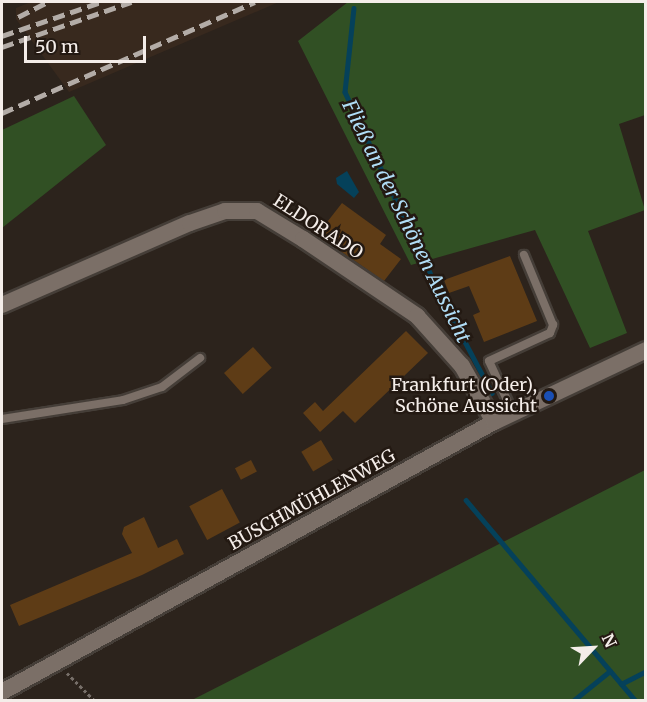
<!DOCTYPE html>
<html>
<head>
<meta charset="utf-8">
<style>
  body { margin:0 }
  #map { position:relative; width:647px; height:702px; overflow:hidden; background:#2c231c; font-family:Merriweather,serif }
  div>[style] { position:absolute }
  .built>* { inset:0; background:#38291e }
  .green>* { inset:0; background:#315024 }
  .water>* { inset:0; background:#05415a }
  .stream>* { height:4.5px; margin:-2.25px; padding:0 2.25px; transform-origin:2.25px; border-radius:2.25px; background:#05415a }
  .building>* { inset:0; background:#5e3c16; transform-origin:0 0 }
  .path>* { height:3px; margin-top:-1.5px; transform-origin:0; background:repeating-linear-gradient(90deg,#776f69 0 3px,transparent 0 6px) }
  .roads { filter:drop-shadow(2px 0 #453e38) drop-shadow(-2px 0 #453e38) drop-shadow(0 2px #453e38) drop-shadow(0 -2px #453e38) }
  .service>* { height:8px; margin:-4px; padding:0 4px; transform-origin:4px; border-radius:4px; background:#7b6f67 }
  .minor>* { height:16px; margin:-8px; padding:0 8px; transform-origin:8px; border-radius:8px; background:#7b6f67 }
  .tertiary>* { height:16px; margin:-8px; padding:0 8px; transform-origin:8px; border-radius:8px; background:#7b6f67 }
  .rail>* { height:4.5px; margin-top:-2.25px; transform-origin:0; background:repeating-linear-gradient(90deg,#b3aca7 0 12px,transparent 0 18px) }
  .dots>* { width:16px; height:16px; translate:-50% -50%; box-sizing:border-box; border:3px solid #231912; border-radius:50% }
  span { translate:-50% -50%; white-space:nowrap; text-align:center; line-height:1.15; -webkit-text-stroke:5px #231912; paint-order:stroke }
  .street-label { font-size:18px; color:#f4ede9 }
  .poi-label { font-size:18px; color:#f4ede9 }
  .right { translate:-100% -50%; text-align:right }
  .water-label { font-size:20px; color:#b0ddf6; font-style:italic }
  .frame { position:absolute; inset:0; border:3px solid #f4ede9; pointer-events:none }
  .north { position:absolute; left:563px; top:618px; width:60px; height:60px; -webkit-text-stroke:4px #231912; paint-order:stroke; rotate:65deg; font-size:16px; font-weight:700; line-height:24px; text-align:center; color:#f4ede9 }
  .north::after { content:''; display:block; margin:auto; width:21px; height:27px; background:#f4ede9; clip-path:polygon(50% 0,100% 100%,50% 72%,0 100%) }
  .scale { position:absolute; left:24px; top:36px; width:122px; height:27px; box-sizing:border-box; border:3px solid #f4ede9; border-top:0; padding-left:8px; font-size:18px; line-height:21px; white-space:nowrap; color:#f4ede9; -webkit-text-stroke:4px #231912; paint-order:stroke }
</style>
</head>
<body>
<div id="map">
  <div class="built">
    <div style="clip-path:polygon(31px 2px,279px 2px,69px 92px,16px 19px,16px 8px)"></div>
  </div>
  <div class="green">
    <div style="clip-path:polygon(348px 2px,645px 2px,645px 115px,619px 124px,645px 210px,588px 231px,627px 333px,590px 348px,535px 230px,411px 265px,298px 41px)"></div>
    <div style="clip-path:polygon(74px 96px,106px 145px,2px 228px,2px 130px)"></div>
    <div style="clip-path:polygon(645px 470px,645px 700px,192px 700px)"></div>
  </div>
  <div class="water">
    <div style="clip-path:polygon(347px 171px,359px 192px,354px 198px,337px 184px,336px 178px)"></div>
  </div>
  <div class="stream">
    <div style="left:354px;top:8px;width:84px;rotate:96.1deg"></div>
    <div style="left:345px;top:92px;width:230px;rotate:64.8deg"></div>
    <div style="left:443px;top:300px;width:105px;rotate:62.2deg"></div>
    <div style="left:466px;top:500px;width:262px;rotate:49.8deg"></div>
    <div style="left:621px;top:684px;width:28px;rotate:-27deg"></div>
    <div style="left:574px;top:700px;width:46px;rotate:-38.9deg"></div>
  </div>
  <div class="building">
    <div style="clip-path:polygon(342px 203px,386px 235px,380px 244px,401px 259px,384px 281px,317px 235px)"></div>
    <div style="clip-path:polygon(510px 256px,537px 321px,484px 342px,473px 315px,480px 312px,469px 286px,449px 293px,444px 280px)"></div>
    <div style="clip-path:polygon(406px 331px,428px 353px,355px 423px,343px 411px,320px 432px,303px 413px,315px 402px,323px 411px)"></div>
    <div style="left:253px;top:347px;width:28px;height:39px;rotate:48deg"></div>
    <div style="left:321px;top:440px;width:23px;height:23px;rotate:59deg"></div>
    <div style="left:251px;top:460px;width:13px;height:18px;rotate:63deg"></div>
    <div style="left:222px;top:489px;width:38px;height:37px;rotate:62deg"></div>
    <div style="clip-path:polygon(144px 517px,158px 548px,177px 539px,184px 554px,142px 575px,19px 626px,10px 605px,132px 553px,122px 534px,124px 527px)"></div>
  </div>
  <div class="path">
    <div style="left:67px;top:673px;width:38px;rotate:45deg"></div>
  </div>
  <div class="roads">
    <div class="service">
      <div style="left:513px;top:413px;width:57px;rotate:-114.8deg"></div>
      <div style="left:489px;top:361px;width:67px;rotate:-24.7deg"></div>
      <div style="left:550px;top:333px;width:9px;rotate:-69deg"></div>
      <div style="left:553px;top:325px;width:76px;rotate:-112.5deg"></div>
      <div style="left:2px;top:419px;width:122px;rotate:-8.9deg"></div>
      <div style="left:123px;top:400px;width:41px;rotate:-18.4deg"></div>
      <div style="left:162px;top:387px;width:48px;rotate:-37.3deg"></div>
    </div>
    <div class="minor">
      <div style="left:2px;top:305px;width:205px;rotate:-23.6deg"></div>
      <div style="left:190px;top:223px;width:37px;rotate:-19deg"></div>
      <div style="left:225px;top:211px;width:32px"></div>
      <div style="left:257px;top:211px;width:54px;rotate:31.3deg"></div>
      <div style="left:303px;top:239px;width:138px;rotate:34deg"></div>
      <div style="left:417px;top:316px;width:67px;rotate:48deg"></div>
      <div style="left:462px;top:366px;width:64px;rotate:60.3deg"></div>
    </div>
    <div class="tertiary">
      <div style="left:2px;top:692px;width:561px;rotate:-28.76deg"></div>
      <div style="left:494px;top:422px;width:168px;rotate:-25.3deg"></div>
    </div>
  </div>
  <div class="rail">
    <div style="left:18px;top:17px;width:33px;rotate:-27deg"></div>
    <div style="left:2px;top:36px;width:105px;rotate:-19deg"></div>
    <div style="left:2px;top:47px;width:137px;rotate:-19.2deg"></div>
    <div style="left:2px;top:113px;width:276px;rotate:-23.7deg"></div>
  </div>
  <div class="dots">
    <div style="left:549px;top:396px;background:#1a4fb4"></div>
  </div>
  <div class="street-label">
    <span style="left:318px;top:227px;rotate:33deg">ELDORADO</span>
    <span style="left:312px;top:500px;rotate:-29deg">BUSCHMÜHLENWEG</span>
  </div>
  <div class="poi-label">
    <span class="right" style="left:537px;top:396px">Frankfurt (Oder),<br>Schöne Aussicht</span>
  </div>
  <div class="water-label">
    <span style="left:407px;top:221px;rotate:64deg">Fließ an der Schönen Aussicht</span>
  </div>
  <div class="frame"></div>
  <div class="north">N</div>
  <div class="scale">50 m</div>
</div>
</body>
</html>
